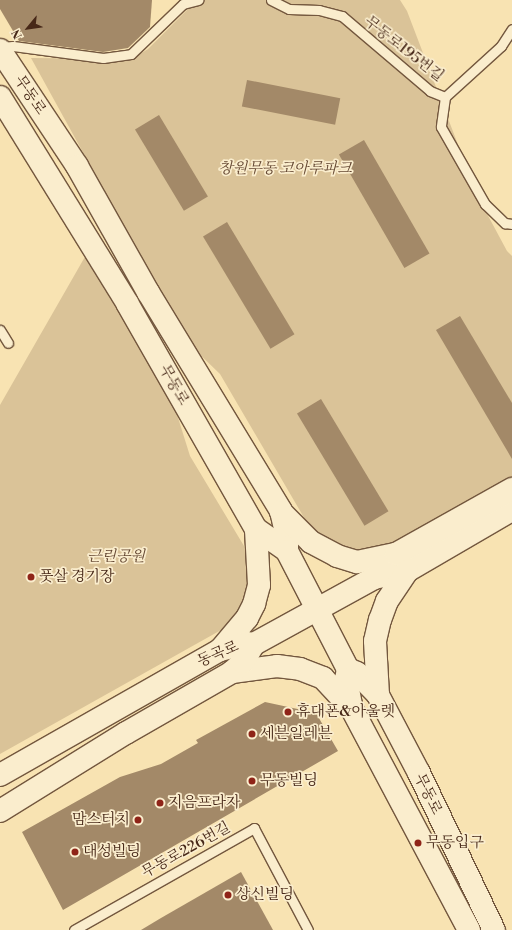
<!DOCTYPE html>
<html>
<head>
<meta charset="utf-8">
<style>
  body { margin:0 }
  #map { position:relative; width:512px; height:930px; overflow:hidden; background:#f8e3b2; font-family:"Libre Bodoni","Noto Serif KR",serif }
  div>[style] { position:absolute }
  .green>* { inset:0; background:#dac398 }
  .building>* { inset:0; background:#a38968; transform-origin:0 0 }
  .roads { filter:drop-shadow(1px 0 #73573e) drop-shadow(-1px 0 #73573e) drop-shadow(0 1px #73573e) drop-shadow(0 -1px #73573e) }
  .lane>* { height:9px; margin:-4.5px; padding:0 4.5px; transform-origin:4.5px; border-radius:4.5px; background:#faedcd }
  .secondary>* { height:22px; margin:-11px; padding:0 11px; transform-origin:11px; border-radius:11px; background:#faedcd }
  .dots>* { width:11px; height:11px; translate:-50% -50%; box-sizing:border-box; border:2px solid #faedcd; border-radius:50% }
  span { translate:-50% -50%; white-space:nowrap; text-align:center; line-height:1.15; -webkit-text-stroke:3.5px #faedcd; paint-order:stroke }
  .street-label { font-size:15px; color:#472818 }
  .park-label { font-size:15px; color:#644732; font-style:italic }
  .poi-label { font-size:15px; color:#472818 }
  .left { translate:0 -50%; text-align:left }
  .right { translate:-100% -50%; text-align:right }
  .north { position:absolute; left:8px; top:8px; width:40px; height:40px; -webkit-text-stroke:3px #faedcd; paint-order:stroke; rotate:241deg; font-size:11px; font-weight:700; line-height:16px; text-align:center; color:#472818 }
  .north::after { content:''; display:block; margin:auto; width:14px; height:18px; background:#472818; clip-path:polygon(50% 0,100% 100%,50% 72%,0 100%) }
</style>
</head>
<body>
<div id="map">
  <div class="green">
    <div style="clip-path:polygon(197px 0,400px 0,407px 11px,478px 197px,507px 251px,512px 256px,512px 478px,384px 551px,357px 553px,325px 541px,306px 521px,220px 374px,188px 343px,31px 58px,132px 59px,148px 49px)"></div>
    <div style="clip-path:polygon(86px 255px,175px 408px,190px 456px,253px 561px,251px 591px,230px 625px,0 754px,0 405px)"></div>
  </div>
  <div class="building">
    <div style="clip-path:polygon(0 0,152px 0,150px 27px,128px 48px,103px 52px,19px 41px,0 9px)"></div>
    <div style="left:247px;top:80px;width:95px;height:27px;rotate:11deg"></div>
    <div style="left:159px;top:115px;width:95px;height:28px;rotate:59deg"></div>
    <div style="left:364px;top:140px;width:131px;height:29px;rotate:60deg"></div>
    <div style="left:227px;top:222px;width:131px;height:28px;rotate:59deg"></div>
    <div style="clip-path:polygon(460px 316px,512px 403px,512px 459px,436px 330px)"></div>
    <div style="left:321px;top:399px;width:131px;height:28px;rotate:59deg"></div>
    <div style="clip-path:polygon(265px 702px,316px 713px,338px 751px,63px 910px,22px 832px,120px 777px,161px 764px,198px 743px,196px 740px)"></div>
    <div style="clip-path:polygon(241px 872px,273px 930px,141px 930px,161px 918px)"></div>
  </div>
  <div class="roads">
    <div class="lane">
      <div style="left:271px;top:0;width:20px;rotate:27deg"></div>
      <div style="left:289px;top:9px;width:30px;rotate:2deg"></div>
      <div style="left:319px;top:10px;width:24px;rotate:15deg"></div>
      <div style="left:342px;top:16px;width:116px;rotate:40.4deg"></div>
      <div style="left:430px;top:91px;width:16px;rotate:22deg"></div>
      <div style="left:445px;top:97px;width:30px;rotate:98deg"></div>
      <div style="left:441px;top:127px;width:89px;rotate:60.3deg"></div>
      <div style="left:485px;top:204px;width:28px;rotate:44deg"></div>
      <div style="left:505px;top:223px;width:7px;rotate:8deg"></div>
      <div style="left:0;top:47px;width:13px;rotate:-4deg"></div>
      <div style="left:13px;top:46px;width:91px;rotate:7.6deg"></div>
      <div style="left:103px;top:58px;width:28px;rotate:-8deg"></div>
      <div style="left:131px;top:54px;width:72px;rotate:-43.9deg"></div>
      <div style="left:183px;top:4px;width:16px;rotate:-15deg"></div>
      <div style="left:445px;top:97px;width:76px;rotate:-42.3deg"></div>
      <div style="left:501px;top:46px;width:20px;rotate:-57deg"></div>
      <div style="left:0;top:330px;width:15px;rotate:58deg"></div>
      <div style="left:74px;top:930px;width:207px;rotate:-29.5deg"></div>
      <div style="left:254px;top:828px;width:115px;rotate:62.1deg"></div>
    </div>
    <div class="secondary">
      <div style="left:0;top:50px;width:139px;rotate:56.4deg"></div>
      <div style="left:77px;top:166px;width:145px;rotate:60.6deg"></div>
      <div style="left:148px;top:292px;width:256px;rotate:58.7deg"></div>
      <div style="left:281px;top:511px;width:28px;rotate:77deg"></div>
      <div style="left:287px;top:538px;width:13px;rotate:90deg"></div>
      <div style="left:0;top:97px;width:242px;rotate:58.3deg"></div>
      <div style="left:127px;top:303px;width:260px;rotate:60.3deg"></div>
      <div style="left:256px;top:529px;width:38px;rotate:35deg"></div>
      <div style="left:287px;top:551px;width:133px;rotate:62.7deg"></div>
      <div style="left:348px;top:669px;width:10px;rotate:24deg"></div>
      <div style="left:357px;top:673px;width:30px;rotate:46deg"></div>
      <div style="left:378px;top:695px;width:88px;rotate:62.3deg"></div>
      <div style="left:419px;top:773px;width:174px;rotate:64.5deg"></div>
      <div style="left:281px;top:512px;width:42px;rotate:45deg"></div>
      <div style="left:311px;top:542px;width:30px;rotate:28deg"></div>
      <div style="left:337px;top:556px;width:21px;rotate:17deg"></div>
      <div style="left:357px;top:562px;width:40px;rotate:-12deg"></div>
      <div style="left:374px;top:578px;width:34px;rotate:-12deg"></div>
      <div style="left:407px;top:571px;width:121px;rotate:-30.2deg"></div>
      <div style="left:254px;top:644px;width:137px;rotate:-28.8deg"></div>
      <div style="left:374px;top:578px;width:33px;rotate:-47deg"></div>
      <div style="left:396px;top:554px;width:133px;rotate:-29.3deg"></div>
      <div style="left:220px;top:650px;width:42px;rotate:-49.8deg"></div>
      <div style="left:247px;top:618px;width:16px;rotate:-63deg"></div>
      <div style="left:254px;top:604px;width:20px;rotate:-75deg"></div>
      <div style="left:259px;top:585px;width:56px;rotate:-93.1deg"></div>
      <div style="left:348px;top:669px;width:10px;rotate:101deg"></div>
      <div style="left:346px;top:679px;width:31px;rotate:79deg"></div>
      <div style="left:352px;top:709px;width:250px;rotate:62.1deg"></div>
      <div style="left:232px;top:672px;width:45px;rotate:-7.6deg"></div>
      <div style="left:277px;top:666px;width:23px;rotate:7deg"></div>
      <div style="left:300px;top:669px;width:25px;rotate:21deg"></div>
      <div style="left:323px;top:678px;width:41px;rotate:47deg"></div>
      <div style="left:378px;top:695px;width:54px;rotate:-93.2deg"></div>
      <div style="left:375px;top:641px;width:22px;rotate:-77deg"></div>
      <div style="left:380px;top:620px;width:20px;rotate:-70deg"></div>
      <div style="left:387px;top:601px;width:36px;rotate:-56deg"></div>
      <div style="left:0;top:775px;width:253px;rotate:-29.6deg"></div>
      <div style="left:220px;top:650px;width:27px;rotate:-15deg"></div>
      <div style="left:246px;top:643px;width:8px;rotate:7deg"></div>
      <div style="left:0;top:811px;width:148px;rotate:-31.8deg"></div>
      <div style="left:126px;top:733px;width:122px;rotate:-29.9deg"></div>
      <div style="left:232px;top:672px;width:15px;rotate:-42deg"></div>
      <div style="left:243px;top:662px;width:21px;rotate:-59deg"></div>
    </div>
  </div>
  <div class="dots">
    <div style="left:31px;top:577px;background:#8f2418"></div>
    <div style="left:288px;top:712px;background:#8f2418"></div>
    <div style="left:252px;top:734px;background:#8f2418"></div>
    <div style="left:252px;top:781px;background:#8f2418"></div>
    <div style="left:160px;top:803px;background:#8f2418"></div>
    <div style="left:138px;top:820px;background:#8f2418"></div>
    <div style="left:418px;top:843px;background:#8f2418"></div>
    <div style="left:75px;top:852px;background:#8f2418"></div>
    <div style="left:228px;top:895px;background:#8f2418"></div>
  </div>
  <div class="street-label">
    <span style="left:404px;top:49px;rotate:38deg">무동로195번길</span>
    <span style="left:30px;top:95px;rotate:56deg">무동로</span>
    <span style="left:174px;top:385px;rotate:60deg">무동로</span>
    <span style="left:218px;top:654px;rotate:-23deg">동곡로</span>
    <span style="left:428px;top:794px;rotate:64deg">무동로</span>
    <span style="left:186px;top:850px;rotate:-29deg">무동로226번길</span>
  </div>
  <div class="park-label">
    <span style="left:285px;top:169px">창원무동 코아루파크</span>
    <span style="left:116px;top:557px">근린공원</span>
  </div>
  <div class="poi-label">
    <span class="left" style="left:39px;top:577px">풋살 경기장</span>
    <span class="left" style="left:296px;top:712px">휴대폰&amp;아울렛</span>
    <span class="left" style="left:260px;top:734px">세븐일레븐</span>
    <span class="left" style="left:260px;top:781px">무동빌딩</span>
    <span class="left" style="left:168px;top:803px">지음프라자</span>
    <span class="right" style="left:130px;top:820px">맘스터치</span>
    <span class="left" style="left:426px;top:843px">무동입구</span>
    <span class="left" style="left:83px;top:852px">대성빌딩</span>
    <span class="left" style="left:236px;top:895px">상신빌딩</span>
  </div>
  <div class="north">N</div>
</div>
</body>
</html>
